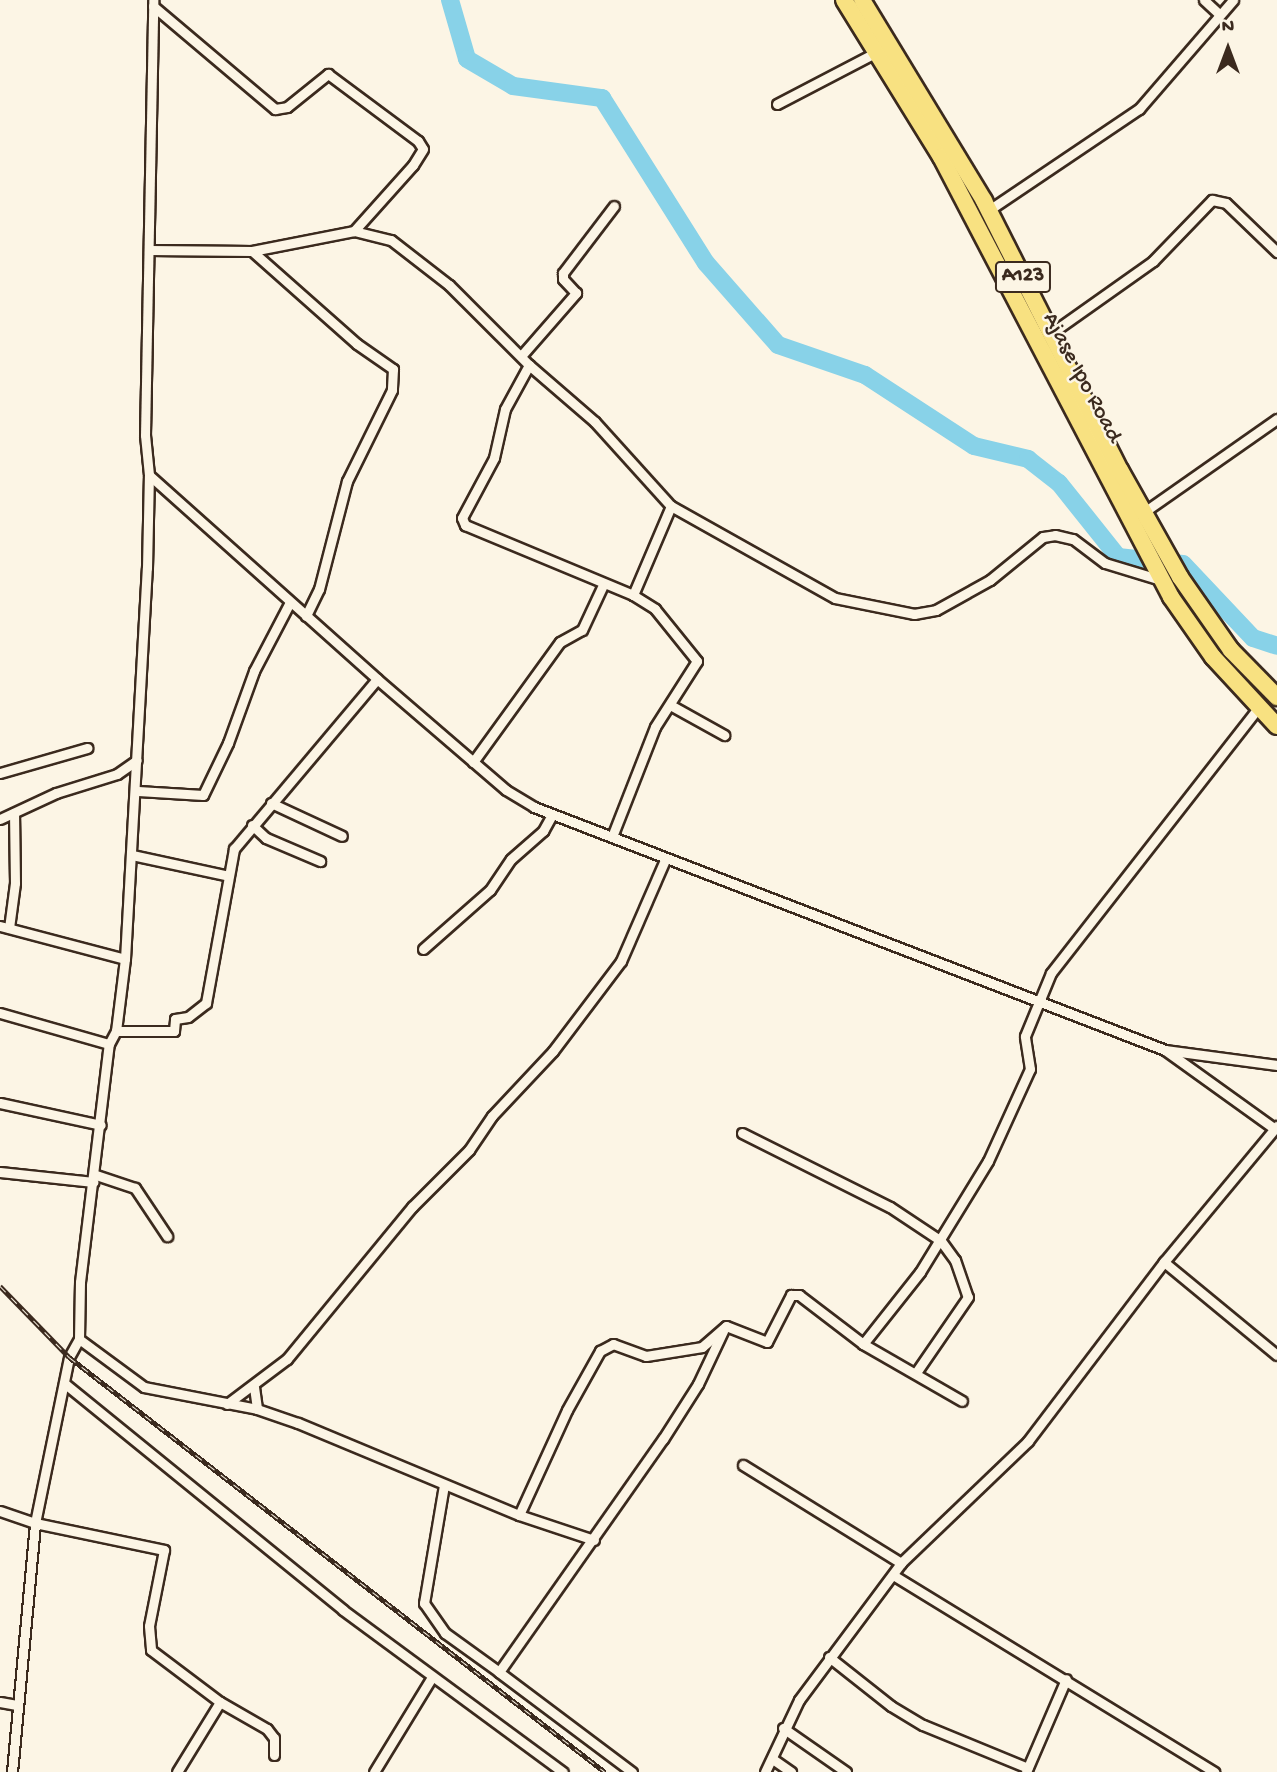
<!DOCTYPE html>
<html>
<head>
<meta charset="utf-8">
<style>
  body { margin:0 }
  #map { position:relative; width:1277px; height:1772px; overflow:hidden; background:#fcf5e5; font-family:"Gochi Hand",sans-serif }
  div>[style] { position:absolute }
  .river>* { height:18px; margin:-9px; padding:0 9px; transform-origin:9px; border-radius:9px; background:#88d2e8 }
  .roads { filter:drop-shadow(2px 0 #3b2a1e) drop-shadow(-2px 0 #3b2a1e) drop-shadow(0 2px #3b2a1e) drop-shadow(0 -2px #3b2a1e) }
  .minor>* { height:9px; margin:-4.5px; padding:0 4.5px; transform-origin:4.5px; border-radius:4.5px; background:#fcf5e5 }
  .trunk>* { height:16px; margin:-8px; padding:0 8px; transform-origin:8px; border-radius:8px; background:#f8e181 }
  .rail>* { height:5px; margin-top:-2.5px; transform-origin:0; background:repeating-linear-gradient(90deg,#fcf5e5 0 8px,#3b2a1e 0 16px); box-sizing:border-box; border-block:2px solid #3b2a1e }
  span { translate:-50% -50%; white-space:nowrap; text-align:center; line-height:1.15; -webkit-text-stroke:5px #fcf5e5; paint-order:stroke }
  .shield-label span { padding:2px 5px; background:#fcf5e5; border:2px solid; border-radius:5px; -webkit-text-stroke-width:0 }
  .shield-label { font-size:21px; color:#3b2a1e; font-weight:700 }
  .street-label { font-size:23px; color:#3b2a1e }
  .north { position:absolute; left:1193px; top:14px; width:70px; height:70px; -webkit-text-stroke:5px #fcf5e5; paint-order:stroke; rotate:0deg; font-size:19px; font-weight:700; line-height:28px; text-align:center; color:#3b2a1e }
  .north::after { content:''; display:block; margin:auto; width:24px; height:32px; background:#3b2a1e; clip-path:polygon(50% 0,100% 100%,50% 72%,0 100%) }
</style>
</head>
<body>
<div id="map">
  <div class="river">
    <div style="left:450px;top:0;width:61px;rotate:73.9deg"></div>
    <div style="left:467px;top:59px;width:53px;rotate:30.4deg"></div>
    <div style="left:513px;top:86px;width:90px;rotate:7.7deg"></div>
    <div style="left:602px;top:98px;width:195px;rotate:57.8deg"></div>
    <div style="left:706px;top:263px;width:109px;rotate:48.7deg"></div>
    <div style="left:778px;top:345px;width:92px;rotate:19deg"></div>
    <div style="left:865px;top:375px;width:130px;rotate:33.1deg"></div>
    <div style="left:974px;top:446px;width:56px;rotate:13.5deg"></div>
    <div style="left:1028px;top:459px;width:39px;rotate:38deg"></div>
    <div style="left:1059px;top:483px;width:95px;rotate:51.4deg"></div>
    <div style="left:1118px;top:557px;width:65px;rotate:6.1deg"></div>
    <div style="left:1183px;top:564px;width:102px;rotate:46.6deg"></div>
    <div style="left:1253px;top:638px;width:25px;rotate:18deg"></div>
  </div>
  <div class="roads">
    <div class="minor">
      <div style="left:1204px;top:0;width:19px;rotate:43deg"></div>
      <div style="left:153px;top:6px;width:160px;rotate:40.2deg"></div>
      <div style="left:275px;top:109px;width:12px;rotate:-9deg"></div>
      <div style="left:287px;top:107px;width:53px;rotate:-38.8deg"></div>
      <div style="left:328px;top:74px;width:112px;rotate:36.7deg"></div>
      <div style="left:418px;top:141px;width:9px;rotate:58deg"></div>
      <div style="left:423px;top:149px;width:19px;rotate:122deg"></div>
      <div style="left:413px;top:165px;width:89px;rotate:131.8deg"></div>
      <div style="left:777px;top:104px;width:113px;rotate:-27.5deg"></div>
      <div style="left:989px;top:210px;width:181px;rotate:-34deg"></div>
      <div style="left:1139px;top:109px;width:144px;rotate:-49.2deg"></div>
      <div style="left:149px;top:250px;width:103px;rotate:0.6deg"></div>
      <div style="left:252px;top:251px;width:104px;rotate:-11.1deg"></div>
      <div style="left:354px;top:231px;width:38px;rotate:14deg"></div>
      <div style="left:391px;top:240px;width:73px;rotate:37.8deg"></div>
      <div style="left:449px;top:285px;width:113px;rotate:45deg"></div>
      <div style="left:529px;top:365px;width:87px;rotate:40.8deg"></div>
      <div style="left:595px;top:422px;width:113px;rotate:47.9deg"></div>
      <div style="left:671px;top:506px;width:188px;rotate:29.3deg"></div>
      <div style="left:835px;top:598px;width:81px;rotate:11.4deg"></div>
      <div style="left:914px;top:614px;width:22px;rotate:-10deg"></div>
      <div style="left:936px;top:610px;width:62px;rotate:-29.1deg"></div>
      <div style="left:990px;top:580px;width:68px;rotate:-39.1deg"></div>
      <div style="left:1043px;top:537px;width:12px;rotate:-9deg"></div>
      <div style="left:1055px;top:535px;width:18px;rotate:13deg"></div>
      <div style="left:1073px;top:539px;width:40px;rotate:37deg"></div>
      <div style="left:1105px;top:563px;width:59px;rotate:16.9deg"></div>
      <div style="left:252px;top:251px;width:140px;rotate:41.5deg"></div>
      <div style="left:357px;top:344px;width:44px;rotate:34.8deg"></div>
      <div style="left:393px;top:369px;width:21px;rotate:93deg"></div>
      <div style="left:392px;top:390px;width:102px;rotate:116.3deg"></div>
      <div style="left:347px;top:481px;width:112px;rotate:104.5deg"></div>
      <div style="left:319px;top:589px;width:30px;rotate:116deg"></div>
      <div style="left:1050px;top:334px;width:126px;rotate:-35.3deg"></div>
      <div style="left:1153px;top:261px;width:85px;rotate:-46deg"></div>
      <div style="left:1212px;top:200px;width:14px;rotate:12deg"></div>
      <div style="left:1226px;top:203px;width:71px;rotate:43.9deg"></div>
      <div style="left:521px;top:356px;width:84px;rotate:-48.9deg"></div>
      <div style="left:576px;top:293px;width:19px;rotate:-133deg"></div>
      <div style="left:563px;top:279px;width:6px;rotate:-90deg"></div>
      <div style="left:563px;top:273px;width:84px;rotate:-52.7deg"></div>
      <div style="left:529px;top:365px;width:50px;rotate:118.6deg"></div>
      <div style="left:505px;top:409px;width:50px;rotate:102.7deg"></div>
      <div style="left:494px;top:458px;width:68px;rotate:118.1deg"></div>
      <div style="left:462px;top:518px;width:8px;rotate:67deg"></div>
      <div style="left:465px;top:525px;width:182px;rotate:22.6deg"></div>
      <div style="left:633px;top:595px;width:26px;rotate:32deg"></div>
      <div style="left:655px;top:609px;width:67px;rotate:51.1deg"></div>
      <div style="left:697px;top:661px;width:78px;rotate:122.5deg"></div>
      <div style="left:655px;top:727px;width:118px;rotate:111.4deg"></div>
      <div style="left:149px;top:475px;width:306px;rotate:41.8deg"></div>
      <div style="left:377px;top:679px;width:170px;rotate:40.7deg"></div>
      <div style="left:506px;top:790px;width:33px;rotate:31deg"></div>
      <div style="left:534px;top:807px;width:676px;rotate:21.06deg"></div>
      <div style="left:1165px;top:1050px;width:113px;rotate:7.6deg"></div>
      <div style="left:1144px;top:512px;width:162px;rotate:-35deg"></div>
      <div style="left:633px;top:595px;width:97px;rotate:-66.9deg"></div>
      <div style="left:672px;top:706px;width:60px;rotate:29.1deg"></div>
      <div style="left:473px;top:762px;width:148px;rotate:-54.1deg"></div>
      <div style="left:560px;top:642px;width:25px;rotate:-29deg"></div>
      <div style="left:582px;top:630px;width:50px;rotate:-65deg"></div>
      <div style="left:0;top:773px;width:91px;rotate:-16deg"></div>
      <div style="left:138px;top:791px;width:65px;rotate:3.5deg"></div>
      <div style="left:203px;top:795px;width:58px;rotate:-64.3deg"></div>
      <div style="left:228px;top:743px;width:77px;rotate:-70.1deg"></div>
      <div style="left:254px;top:671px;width:76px;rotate:-62.4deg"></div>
      <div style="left:271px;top:803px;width:78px;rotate:24.9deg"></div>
      <div style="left:0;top:819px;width:62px;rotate:-24.9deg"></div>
      <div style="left:56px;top:793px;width:64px;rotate:-17.3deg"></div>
      <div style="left:117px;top:774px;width:24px;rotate:-35deg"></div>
      <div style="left:252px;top:825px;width:19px;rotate:43deg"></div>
      <div style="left:266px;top:838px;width:59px;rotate:23.1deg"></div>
      <div style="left:132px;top:855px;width:99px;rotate:12.2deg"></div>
      <div style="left:0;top:926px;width:129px;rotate:14.8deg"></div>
      <div style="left:9px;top:928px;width:45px;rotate:-82.4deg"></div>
      <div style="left:15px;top:883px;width:70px;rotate:-90.8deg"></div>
      <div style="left:423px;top:949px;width:89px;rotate:-41.4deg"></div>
      <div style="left:490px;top:890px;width:37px;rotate:-56deg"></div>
      <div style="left:511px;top:859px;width:43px;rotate:-41.2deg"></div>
      <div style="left:543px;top:831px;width:18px;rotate:-61deg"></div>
      <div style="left:0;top:1013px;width:113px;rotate:15.9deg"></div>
      <div style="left:116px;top:1031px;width:58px"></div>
      <div style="left:174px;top:1031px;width:12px;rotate:-85deg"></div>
      <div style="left:175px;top:1019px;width:13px;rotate:-9deg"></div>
      <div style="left:188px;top:1017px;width:23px;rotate:-38deg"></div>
      <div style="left:206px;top:1003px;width:157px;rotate:-79.7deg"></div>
      <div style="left:234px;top:849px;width:222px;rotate:-49.9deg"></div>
      <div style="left:1165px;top:1050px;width:135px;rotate:35.7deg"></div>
      <div style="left:0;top:1103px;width:103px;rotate:12.3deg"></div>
      <div style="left:742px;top:1133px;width:165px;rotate:26.6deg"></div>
      <div style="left:890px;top:1207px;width:61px;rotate:33.7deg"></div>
      <div style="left:941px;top:1241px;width:24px;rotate:54deg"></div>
      <div style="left:955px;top:1260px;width:39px;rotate:71deg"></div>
      <div style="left:968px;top:1297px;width:93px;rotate:124.5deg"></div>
      <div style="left:0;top:1172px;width:94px;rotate:6.1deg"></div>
      <div style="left:96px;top:1175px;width:41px;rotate:18.4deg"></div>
      <div style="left:135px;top:1188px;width:58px;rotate:56.3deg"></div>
      <div style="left:1164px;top:1262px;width:146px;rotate:39.5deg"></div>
      <div style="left:79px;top:1339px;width:81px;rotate:36.4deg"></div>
      <div style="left:144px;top:1387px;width:115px;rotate:11deg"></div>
      <div style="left:257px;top:1409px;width:43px;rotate:18.9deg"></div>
      <div style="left:298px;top:1423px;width:239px;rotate:22.6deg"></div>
      <div style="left:519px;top:1515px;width:79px;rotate:18.4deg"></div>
      <div style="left:863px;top:1344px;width:92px;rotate:-51.6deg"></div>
      <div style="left:920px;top:1272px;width:130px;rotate:-58.5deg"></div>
      <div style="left:988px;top:1161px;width:101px;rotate:-65.5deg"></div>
      <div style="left:1030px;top:1069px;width:33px;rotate:-99deg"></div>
      <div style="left:1025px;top:1036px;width:68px;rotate:-67.6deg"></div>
      <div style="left:1051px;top:973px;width:336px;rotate:-52deg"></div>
      <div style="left:64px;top:1383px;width:360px;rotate:39.1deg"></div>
      <div style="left:343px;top:1610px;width:273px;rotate:36.4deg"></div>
      <div style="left:254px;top:1387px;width:22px;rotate:82deg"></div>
      <div style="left:227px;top:1404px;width:75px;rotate:-36.9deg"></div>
      <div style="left:287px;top:1359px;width:197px;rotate:-50.6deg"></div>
      <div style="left:412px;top:1207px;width:81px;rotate:-45deg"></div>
      <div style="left:469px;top:1150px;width:41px;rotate:-55.9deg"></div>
      <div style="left:492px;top:1116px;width:89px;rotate:-46.8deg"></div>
      <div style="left:553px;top:1051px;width:113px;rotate:-52.9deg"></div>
      <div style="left:621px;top:961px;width:110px;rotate:-66.5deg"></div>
      <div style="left:743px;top:1465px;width:186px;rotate:31.8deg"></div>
      <div style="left:444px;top:1485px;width:120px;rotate:99.6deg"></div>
      <div style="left:424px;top:1603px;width:37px;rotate:55deg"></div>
      <div style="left:445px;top:1633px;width:67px;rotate:35.8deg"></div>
      <div style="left:0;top:1511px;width:37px;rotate:19deg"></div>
      <div style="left:35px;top:1523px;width:132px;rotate:11.8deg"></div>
      <div style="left:164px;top:1550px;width:77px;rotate:101.2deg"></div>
      <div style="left:149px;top:1626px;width:24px;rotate:85deg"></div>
      <div style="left:151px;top:1650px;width:86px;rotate:37deg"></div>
      <div style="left:220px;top:1702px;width:82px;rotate:121.6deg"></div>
      <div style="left:519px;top:1515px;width:115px;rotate:-65.4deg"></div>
      <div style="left:567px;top:1410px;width:68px;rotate:-60.8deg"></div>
      <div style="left:600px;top:1351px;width:15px;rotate:-28deg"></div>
      <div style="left:613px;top:1344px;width:35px;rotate:20deg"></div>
      <div style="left:646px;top:1356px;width:57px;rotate:-9.1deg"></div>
      <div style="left:702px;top:1347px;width:32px;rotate:-41deg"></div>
      <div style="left:726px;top:1326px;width:44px;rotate:21.3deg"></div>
      <div style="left:767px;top:1342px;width:53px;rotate:-62.9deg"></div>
      <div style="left:791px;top:1295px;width:8px"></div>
      <div style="left:799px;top:1295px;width:81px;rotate:37.4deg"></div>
      <div style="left:863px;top:1344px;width:114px;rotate:29.9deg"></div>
      <div style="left:893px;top:1575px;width:377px;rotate:31.5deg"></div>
      <div style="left:829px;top:1657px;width:79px;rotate:38.3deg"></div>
      <div style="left:891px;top:1706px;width:37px;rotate:31deg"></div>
      <div style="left:923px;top:1725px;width:113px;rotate:22.3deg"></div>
      <div style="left:0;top:1702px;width:17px;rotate:10deg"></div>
      <div style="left:220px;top:1702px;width:54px;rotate:29.9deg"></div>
      <div style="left:267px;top:1729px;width:11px;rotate:52deg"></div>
      <div style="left:274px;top:1738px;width:17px;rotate:90deg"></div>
      <div style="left:783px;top:1728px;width:77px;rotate:34.9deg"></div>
      <div style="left:774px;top:1760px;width:21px;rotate:35deg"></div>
      <div style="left:12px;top:1772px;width:250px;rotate:-84.7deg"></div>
      <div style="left:35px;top:1523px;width:169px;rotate:-78.4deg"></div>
      <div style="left:69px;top:1357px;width:21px;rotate:-61deg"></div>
      <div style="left:79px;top:1339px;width:57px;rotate:-89deg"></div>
      <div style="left:80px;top:1282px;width:240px;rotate:-83.1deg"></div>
      <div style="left:109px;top:1044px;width:15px;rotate:-62deg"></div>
      <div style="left:116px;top:1031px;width:73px;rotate:-82.9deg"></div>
      <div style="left:125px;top:959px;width:392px;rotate:-86.8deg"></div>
      <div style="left:147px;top:568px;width:93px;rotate:-88.8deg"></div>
      <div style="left:149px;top:475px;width:40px;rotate:-95.7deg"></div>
      <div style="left:145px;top:435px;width:435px;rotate:-88.9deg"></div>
      <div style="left:374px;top:1772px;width:111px;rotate:-58.6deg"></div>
      <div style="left:632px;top:1772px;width:166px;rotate:-143.1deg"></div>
      <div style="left:499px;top:1672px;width:285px;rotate:-54.9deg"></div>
      <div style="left:663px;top:1439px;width:65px;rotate:-57.5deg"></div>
      <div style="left:698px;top:1384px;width:59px;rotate:-64.7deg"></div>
      <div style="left:765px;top:1772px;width:80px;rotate:-64.7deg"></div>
      <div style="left:799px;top:1700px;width:171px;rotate:-53.3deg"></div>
      <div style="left:901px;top:1563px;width:176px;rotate:-43.8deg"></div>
      <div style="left:1028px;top:1441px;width:225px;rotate:-52.8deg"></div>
      <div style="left:1164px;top:1262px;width:177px;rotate:-50.3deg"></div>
      <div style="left:1026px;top:1772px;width:101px;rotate:-66.7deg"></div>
    </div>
    <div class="trunk">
      <div style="left:844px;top:0;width:185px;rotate:58.3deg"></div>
      <div style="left:941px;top:157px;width:496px;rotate:62.4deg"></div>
      <div style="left:1171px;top:597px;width:73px;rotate:55deg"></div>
      <div style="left:1213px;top:657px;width:94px;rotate:47.2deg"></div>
      <div style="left:862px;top:0;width:235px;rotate:58.7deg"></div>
      <div style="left:984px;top:201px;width:301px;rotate:63.2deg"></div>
      <div style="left:1120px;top:470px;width:123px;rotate:60.7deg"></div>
      <div style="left:1180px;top:577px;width:89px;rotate:55.1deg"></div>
      <div style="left:1231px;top:650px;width:66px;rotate:45.6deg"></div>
    </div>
  </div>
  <div class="rail">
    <div style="left:0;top:1286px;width:99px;rotate:45.8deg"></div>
    <div style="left:69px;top:1357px;width:678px;rotate:37.75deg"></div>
  </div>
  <div class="shield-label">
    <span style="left:1023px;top:277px">A123</span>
  </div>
  <div class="street-label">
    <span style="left:1081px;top:378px;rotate:62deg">Ajase Ipo Road</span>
  </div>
  <div class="north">N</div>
</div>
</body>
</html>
